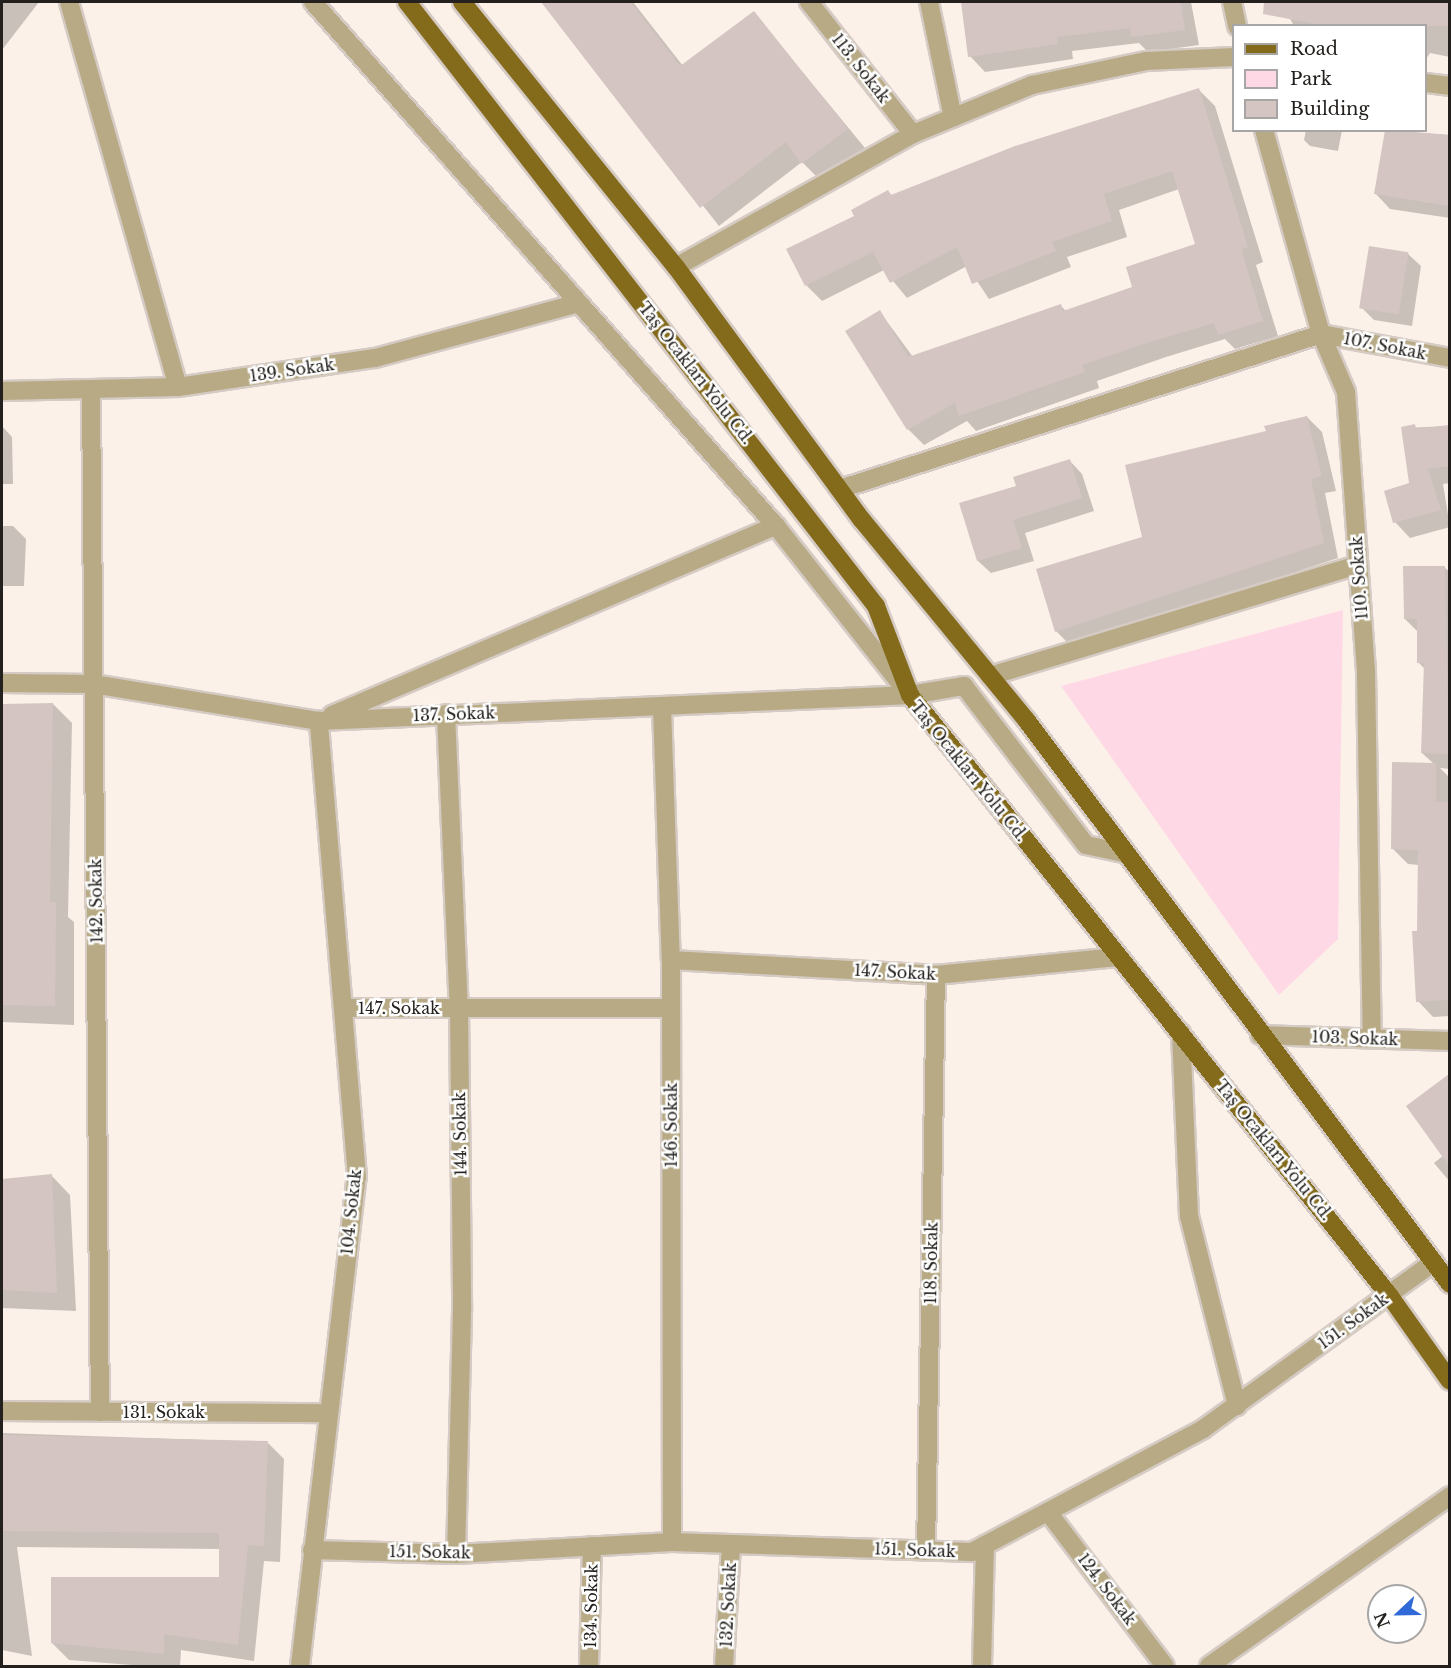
<!DOCTYPE html>
<html>
<head>
<meta charset="utf-8">
<style>
  body { margin:0 }
  #map { position:relative; width:1451px; height:1668px; overflow:hidden; background:#fcf1e9; font-family:"Libre Baskerville",serif }
  div>[style] { position:absolute }
  .green>* { inset:0; background:#ffd8e5 }
  .shadow>* { inset:0; background:#0003 }
  .building>* { inset:0; background:#d4c5c3; transform-origin:0 0 }
  .roads { filter:drop-shadow(2px 0 #d5cbc4) drop-shadow(-2px 0 #d5cbc4) drop-shadow(0 2px #d5cbc4) drop-shadow(0 -2px #d5cbc4) }
  .minor>* { height:18px; margin:-9px; padding:0 9px; transform-origin:9px; border-radius:9px; background:#b7aa85 }
  .major>* { height:18px; margin:-9px; padding:0 9px; transform-origin:9px; border-radius:9px; background:#846b1c }
  span { translate:-50% -50%; white-space:nowrap; text-align:center; line-height:1.15; -webkit-text-stroke:5px #fff; paint-order:stroke }
  .street-label { font-size:16px; color:#23201d }
  .frame { position:absolute; inset:0; border:3px solid #23201d; pointer-events:none }
  .legend { position:absolute; left:1232px; top:24px; width:195px; height:108px; box-sizing:border-box; background:#fff; border:2px solid #a7a6a5; margin:0; padding:8px 10px; list-style:none; font-size:18px; color:#23201d }
  .legend li { display:flex; align-items:center; gap:12px; height:30px }
  .legend b { width:30px; border:2px solid #a7a6a5 }
  .north { position:absolute; left:1367px; top:1584px; width:60px; height:60px; box-sizing:border-box; background:#fff; border:2px solid #a7a6a5; border-radius:50%; rotate:248deg; font-size:16px; font-weight:700; line-height:24px; text-align:center; color:#23201d }
  .north::after { content:''; display:block; margin:auto; width:21px; height:27px; background:#2f6ad8; clip-path:polygon(50% 0,100% 100%,50% 72%,0 100%) }
</style>
</head>
<body>
<div id="map">
  <div class="green">
    <div style="clip-path:polygon(1343px 610px,1338px 939px,1279px 995px,1061px 686px)"></div>
  </div>
  <div class="shadow">
    <div style="clip-path:polygon(2px 2px,39px 2px,2px 50px)"></div>
    <div style="clip-path:polygon(542px 2px,633px 2px,683px 66px,754px 13px,865px 148px,821px 181px,802px 162px,719px 226px)"></div>
    <div style="clip-path:polygon(963px 2px,1191px 2px,1199px 45px,1148px 52px,1139px 43px,1072px 51px,1073px 59px,985px 72px,970px 56px)"></div>
    <div style="clip-path:polygon(1281px 2px,1450px 2px,1450px 57px,1430px 53px,1426px 59px,1426px 26px,1294px 26px)"></div>
    <div style="clip-path:polygon(1199px 90px,1215px 106px,1263px 262px,1256px 265px,1278px 336px,1235px 349px,1225px 339px,1166px 357px,1097px 381px,1099px 388px,976px 431px,967px 421px,924px 445px,908px 429px,880px 312px,913px 357px,1061px 306px,1066px 311px,1134px 288px,1197px 245px,1179px 189px,1119px 210px,1127px 237px,1067px 257px,1071px 267px,989px 299px,967px 266px,907px 298px,884px 270px,822px 301px,806px 285px,856px 216px,888px 192px,893px 196px)"></div>
    <div style="clip-path:polygon(1306px 130px,1342px 130px,1338px 151px,1310px 146px,1304px 140px)"></div>
    <div style="clip-path:polygon(1386px 130px,1450px 135px,1450px 218px,1390px 209px,1375px 193px)"></div>
    <div style="clip-path:polygon(1408px 254px,1421px 266px,1412px 326px,1374px 320px,1361px 307px)"></div>
    <div style="clip-path:polygon(1307px 417px,1322px 432px,1336px 491px,1325px 493px,1338px 558px,1071px 646px,1056px 631px,1143px 538px,1268px 433px)"></div>
    <div style="clip-path:polygon(2px 426px,12px 437px,13px 484px,2px 484px)"></div>
    <div style="clip-path:polygon(1450px 426px,1450px 483px,1443px 484px,1450px 527px,1410px 538px,1395px 522px,1410px 484px,1403px 428px)"></div>
    <div style="clip-path:polygon(1070px 461px,1082px 474px,1094px 511px,1025px 533px,1034px 561px,991px 573px,978px 561px,1017px 487px)"></div>
    <div style="clip-path:polygon(2px 526px,13px 526px,26px 539px,24px 586px,2px 586px)"></div>
    <div style="clip-path:polygon(1445px 568px,1450px 572px,1450px 769px,1440px 768px,1450px 778px,1450px 1016px,1433px 1017px,1418px 1001px,1419px 865px,1408px 864px,1393px 849px,1434px 764px,1422px 753px,1425px 669px,1418px 662px,1418px 632px,1405px 619px)"></div>
    <div style="clip-path:polygon(53px 704px,72px 723px,68px 917px,74px 922px,74px 1025px,2px 1022px,2px 705px)"></div>
    <div style="clip-path:polygon(1442px 1082px,1450px 1090px,1450px 1182px,1434px 1163px,1444px 1155px)"></div>
    <div style="clip-path:polygon(51px 1175px,70px 1195px,76px 1311px,2px 1308px,2px 1181px)"></div>
    <div style="clip-path:polygon(2px 1433px,267px 1442px,284px 1459px,280px 1562px,264px 1561px,254px 1661px,181px 1650px,180px 1666px,144px 1666px,69px 1660px,52px 1643px,220px 1578px,220px 1549px,17px 1547px,32px 1656px,2px 1650px)"></div>
  </div>
  <div class="building">
    <div style="clip-path:polygon(541px 2px,631px 2px,680px 66px,754px 11px,848px 129px,801px 164px,786px 142px,700px 208px)"></div>
    <div style="clip-path:polygon(961px 2px,1181px 2px,1185px 30px,1131px 37px,1130px 28px,1057px 37px,1058px 44px,968px 57px)"></div>
    <div style="clip-path:polygon(1264px 2px,1449px 2px,1449px 26px,1325px 26px,1263px 14px)"></div>
    <div style="clip-path:polygon(1199px 88px,1248px 247px,1241px 249px,1263px 321px,1218px 335px,1214px 323px,1150px 342px,1082px 365px,1085px 372px,959px 416px,955px 403px,907px 430px,845px 331px,880px 310px,908px 357px,1061px 304px,1063px 311px,1132px 287px,1126px 267px,1195px 244px,1172px 171px,1104px 194px,1112px 221px,1052px 242px,1056px 251px,972px 284px,957px 247px,890px 283px,873px 252px,805px 286px,786px 249px,854px 216px,851px 210px,888px 190px,891px 195px,1015px 146px)"></div>
    <div style="clip-path:polygon(1385px 130px,1449px 135px,1449px 206px,1374px 194px)"></div>
    <div style="left:1369px;top:246px;width:40px;height:63px;rotate:9deg"></div>
    <div style="clip-path:polygon(1307px 416px,1322px 476px,1311px 479px,1324px 543px,1055px 632px,1036px 569px,1142px 537px,1125px 465px,1266px 431px,1264px 426px)"></div>
    <div style="clip-path:polygon(1415px 424px,1416px 429px,1449px 425px,1449px 466px,1428px 469px,1441px 510px,1393px 523px,1384px 491px,1409px 483px,1401px 427px)"></div>
    <div style="clip-path:polygon(1070px 459px,1082px 498px,1013px 520px,1022px 548px,977px 561px,959px 503px,1016px 486px,1013px 477px)"></div>
    <div style="clip-path:polygon(1403px 566px,1445px 566px,1449px 754px,1421px 753px,1424px 663px,1417px 663px,1417px 619px,1404px 619px)"></div>
    <div style="clip-path:polygon(53px 703px,50px 902px,56px 902px,55px 1006px,2px 1005px,2px 704px)"></div>
    <div style="clip-path:polygon(1392px 762px,1436px 763px,1436px 802px,1448px 802px,1449px 1000px,1416px 1002px,1412px 931px,1417px 931px,1418px 850px,1391px 849px)"></div>
    <div style="clip-path:polygon(1449px 1074px,1449px 1166px,1406px 1106px)"></div>
    <div style="clip-path:polygon(52px 1174px,57px 1293px,2px 1290px,2px 1179px)"></div>
    <div style="clip-path:polygon(2px 1435px,268px 1441px,264px 1546px,248px 1545px,238px 1645px,164px 1634px,164px 1654px,51px 1643px,51px 1577px,219px 1577px,219px 1533px,2px 1531px)"></div>
  </div>
  <div class="roads">
    <div class="minor">
      <div style="left:69px;top:2px;width:400px;rotate:74.2deg"></div>
      <div style="left:313px;top:2px;width:699px;rotate:48.54deg"></div>
      <div style="left:776px;top:526px;width:211px;rotate:51.7deg"></div>
      <div style="left:809px;top:2px;width:168px;rotate:51.8deg"></div>
      <div style="left:929px;top:2px;width:118px;rotate:78.3deg"></div>
      <div style="left:1232px;top:2px;width:25px;rotate:78deg"></div>
      <div style="left:1426px;top:83px;width:24px;rotate:7deg"></div>
      <div style="left:1264px;top:130px;width:212px;rotate:74.4deg"></div>
      <div style="left:1321px;top:334px;width:63px;rotate:66.7deg"></div>
      <div style="left:1346px;top:392px;width:280px;rotate:85.9deg"></div>
      <div style="left:1366px;top:671px;width:367px;rotate:89.1deg"></div>
      <div style="left:676px;top:267px;width:272px;rotate:-29.3deg"></div>
      <div style="left:913px;top:134px;width:129px;rotate:-22.4deg"></div>
      <div style="left:1032px;top:85px;width:116px;rotate:-11.9deg"></div>
      <div style="left:1146px;top:61px;width:88px;rotate:-2.6deg"></div>
      <div style="left:91px;top:390px;width:1022px;rotate:89.5deg"></div>
      <div style="left:2px;top:391px;width:176px;rotate:-1.3deg"></div>
      <div style="left:178px;top:387px;width:199px;rotate:-8.4deg"></div>
      <div style="left:375px;top:358px;width:207px;rotate:-15.1deg"></div>
      <div style="left:840px;top:489px;width:505px;rotate:-17.86deg"></div>
      <div style="left:1321px;top:334px;width:131px;rotate:10.5deg"></div>
      <div style="left:990px;top:676px;width:384px;rotate:-16.8deg"></div>
      <div style="left:2px;top:683px;width:91px;rotate:0.6deg"></div>
      <div style="left:93px;top:684px;width:229px;rotate:9.3deg"></div>
      <div style="left:319px;top:721px;width:592px;rotate:-2.52deg"></div>
      <div style="left:910px;top:695px;width:55px;rotate:-9.5deg"></div>
      <div style="left:964px;top:686px;width:200px;rotate:52.5deg"></div>
      <div style="left:1086px;top:845px;width:39px;rotate:12deg"></div>
      <div style="left:662px;top:708px;width:252px;rotate:88deg"></div>
      <div style="left:671px;top:960px;width:582px;rotate:89.9deg"></div>
      <div style="left:446px;top:714px;width:294px;rotate:87.5deg"></div>
      <div style="left:459px;top:1008px;width:303px;rotate:89.4deg"></div>
      <div style="left:462px;top:1311px;width:243px;rotate:91.4deg"></div>
      <div style="left:332px;top:715px;width:483px;rotate:-23.1deg"></div>
      <div style="left:671px;top:960px;width:265px;rotate:3.2deg"></div>
      <div style="left:936px;top:975px;width:182px;rotate:-5.7deg"></div>
      <div style="left:343px;top:1008px;width:328px"></div>
      <div style="left:1181px;top:1033px;width:183px;rotate:87.5deg"></div>
      <div style="left:1189px;top:1216px;width:196px;rotate:75.8deg"></div>
      <div style="left:1260px;top:1035px;width:190px;rotate:1.8deg"></div>
      <div style="left:2px;top:1411px;width:324px;rotate:0.4deg"></div>
      <div style="left:1048px;top:1512px;width:193px;rotate:52.8deg"></div>
      <div style="left:312px;top:1550px;width:144px;rotate:1.6deg"></div>
      <div style="left:456px;top:1554px;width:216px;rotate:-3.2deg"></div>
      <div style="left:672px;top:1542px;width:300px;rotate:1.9deg"></div>
      <div style="left:972px;top:1552px;width:262px;rotate:-28deg"></div>
      <div style="left:1203px;top:1429px;width:285px;rotate:-35.9deg"></div>
      <div style="left:926px;top:1551px;width:576px;rotate:-89.01deg"></div>
      <div style="left:300px;top:1666px;width:492px;rotate:-83.4deg"></div>
      <div style="left:357px;top:1177px;width:458px;rotate:-94.8deg"></div>
      <div style="left:589px;top:1666px;width:120px;rotate:-88.6deg"></div>
      <div style="left:724px;top:1666px;width:122px;rotate:-86.7deg"></div>
      <div style="left:982px;top:1666px;width:121px;rotate:-88.6deg"></div>
      <div style="left:1209px;top:1666px;width:295px;rotate:-35.2deg"></div>
    </div>
    <div class="major">
      <div style="left:407px;top:2px;width:765px;rotate:52.17deg"></div>
      <div style="left:876px;top:606px;width:95px;rotate:69.1deg"></div>
      <div style="left:910px;top:695px;width:768px;rotate:51.4deg"></div>
      <div style="left:1389px;top:1295px;width:105px;rotate:54.7deg"></div>
      <div style="left:462px;top:2px;width:341px;rotate:51.1deg"></div>
      <div style="left:676px;top:267px;width:314px;rotate:53.7deg"></div>
      <div style="left:862px;top:520px;width:260px;rotate:50.6deg"></div>
      <div style="left:1027px;top:721px;width:704px;rotate:53.08deg"></div>
    </div>
  </div>
  <div class="street-label">
    <span style="left:861px;top:68px;rotate:52deg">113. Sokak</span>
    <span style="left:1385px;top:346px;rotate:11deg">107. Sokak</span>
    <span style="left:292px;top:370px;rotate:-8deg">139. Sokak</span>
    <span style="left:696px;top:373px;rotate:52deg">Taş Ocakları Yolu Cd.</span>
    <span style="left:1359px;top:578px;rotate:-94deg">110. Sokak</span>
    <span style="left:454px;top:714px;rotate:-2deg">137. Sokak</span>
    <span style="left:969px;top:771px;rotate:51deg">Taş Ocakları Yolu Cd.</span>
    <span style="left:96px;top:901px;rotate:-91deg">142. Sokak</span>
    <span style="left:895px;top:972px;rotate:3deg">147. Sokak</span>
    <span style="left:399px;top:1008px">147. Sokak</span>
    <span style="left:1355px;top:1038px;rotate:2deg">103. Sokak</span>
    <span style="left:671px;top:1125px;rotate:-90deg">146. Sokak</span>
    <span style="left:460px;top:1134px;rotate:-91deg">144. Sokak</span>
    <span style="left:1274px;top:1150px;rotate:51deg">Taş Ocakları Yolu Cd.</span>
    <span style="left:351px;top:1212px;rotate:-84deg">104. Sokak</span>
    <span style="left:931px;top:1263px;rotate:-89deg">118. Sokak</span>
    <span style="left:1353px;top:1321px;rotate:-36deg">151. Sokak</span>
    <span style="left:164px;top:1412px">131. Sokak</span>
    <span style="left:915px;top:1550px;rotate:2deg">151. Sokak</span>
    <span style="left:430px;top:1552px;rotate:1deg">151. Sokak</span>
    <span style="left:1107px;top:1589px;rotate:53deg">124. Sokak</span>
    <span style="left:728px;top:1605px;rotate:-87deg">132. Sokak</span>
    <span style="left:591px;top:1606px;rotate:-89deg">134. Sokak</span>
  </div>
  <div class="frame"></div>
  <ul class="legend">
  <li><b style="height:8px;background:#846b1c"></b>Road</li>
  <li><b style="height:16px;background:#ffd8e5"></b>Park</li>
  <li><b style="height:16px;background:#d4c5c3"></b>Building</li>
  </ul>
  <div class="north">N</div>
</div>
</body>
</html>
